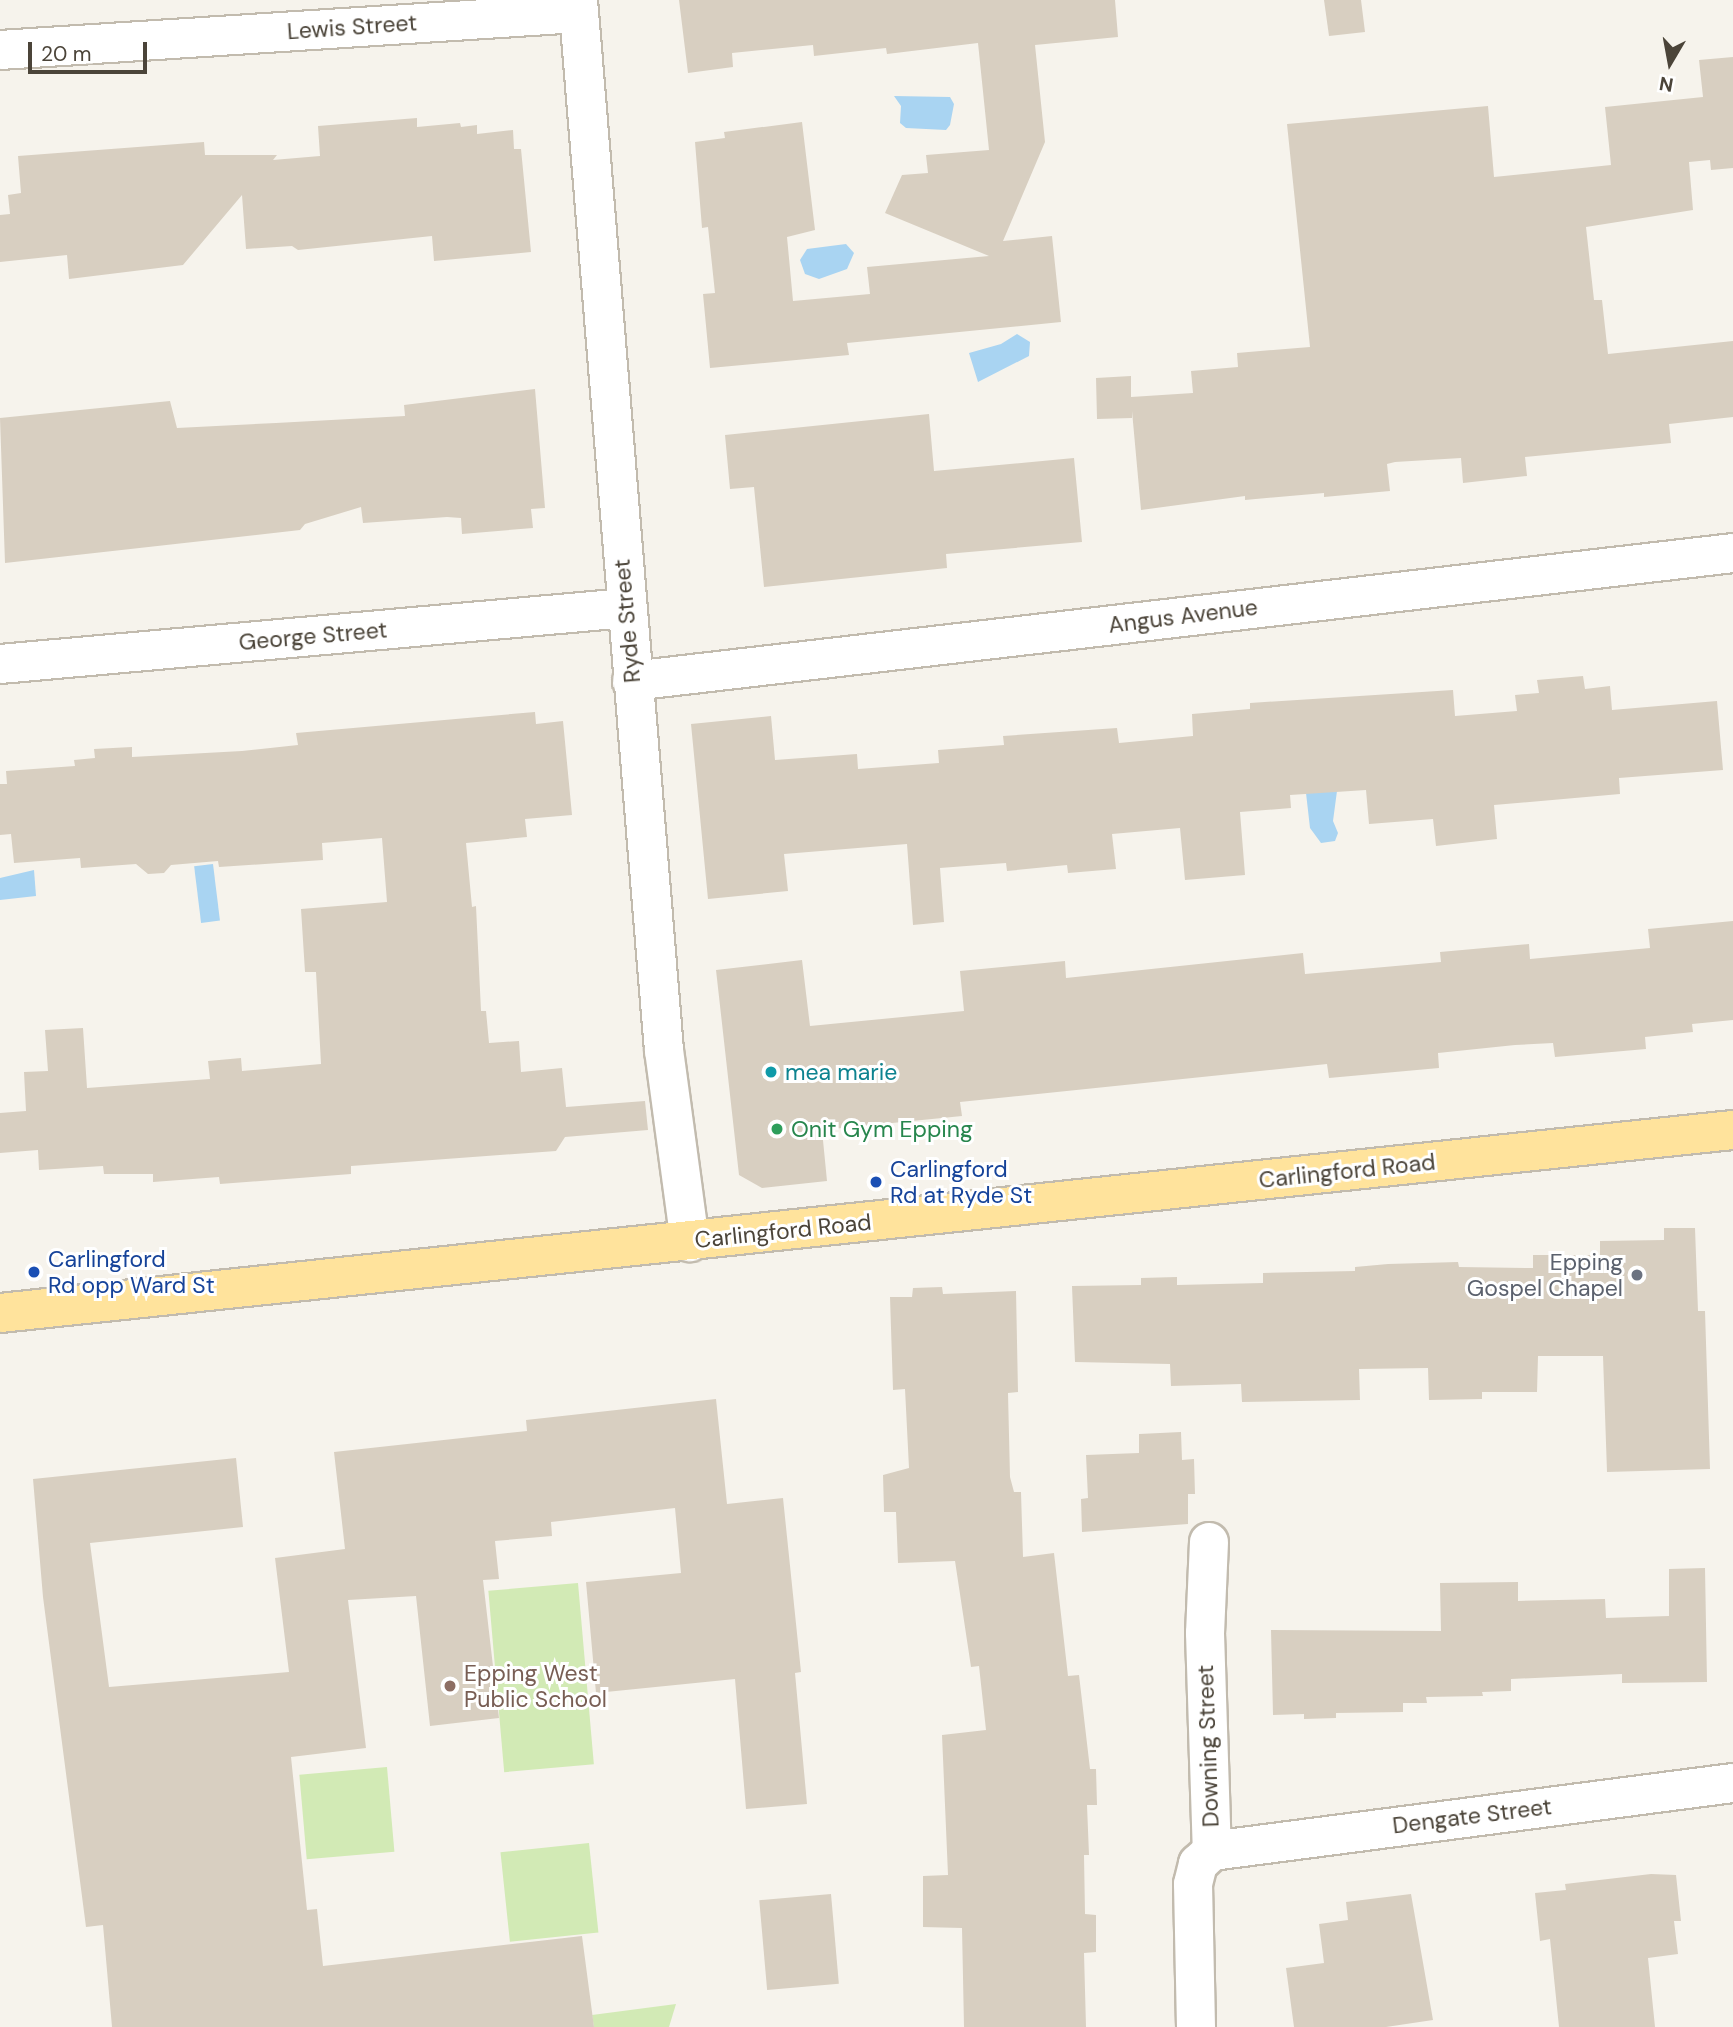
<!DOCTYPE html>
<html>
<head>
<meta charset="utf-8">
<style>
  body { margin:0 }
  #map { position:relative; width:1733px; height:2027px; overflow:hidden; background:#f6f3ec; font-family:"DM Sans",sans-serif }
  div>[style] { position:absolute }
  .green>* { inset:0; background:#d2eab5; transform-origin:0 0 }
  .water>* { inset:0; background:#a9d4f2; transform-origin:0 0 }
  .building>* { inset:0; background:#d8cfc1; transform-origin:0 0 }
  .roads { filter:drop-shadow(2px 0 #c2bbae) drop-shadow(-2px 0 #c2bbae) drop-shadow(0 2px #c2bbae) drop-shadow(0 -2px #c2bbae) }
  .street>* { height:38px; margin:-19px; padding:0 19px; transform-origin:19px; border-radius:19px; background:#fff }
  .primary>* { height:38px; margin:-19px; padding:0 19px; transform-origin:19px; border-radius:19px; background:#ffe39c }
  .dots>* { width:19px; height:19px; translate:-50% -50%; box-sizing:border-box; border:4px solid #fff; border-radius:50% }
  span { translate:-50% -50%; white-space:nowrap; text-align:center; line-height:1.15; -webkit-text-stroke:6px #fff; paint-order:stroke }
  .street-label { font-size:23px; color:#4b4439 }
  .culture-label { font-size:23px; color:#0d838f }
  .left { translate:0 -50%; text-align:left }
  .leisure-label { font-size:23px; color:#27864d }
  .transit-label { font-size:23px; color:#164399 }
  .worship-label { font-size:23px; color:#5b616d }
  .right { translate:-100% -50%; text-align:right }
  .education-label { font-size:23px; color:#785e54 }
  .north { position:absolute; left:1635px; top:28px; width:70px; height:70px; -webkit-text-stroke:5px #fff; paint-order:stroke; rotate:190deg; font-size:19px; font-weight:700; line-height:28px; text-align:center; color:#4b4439 }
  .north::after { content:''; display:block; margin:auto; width:24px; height:32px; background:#4b4439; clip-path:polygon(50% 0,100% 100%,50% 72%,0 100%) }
  .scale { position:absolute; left:28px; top:42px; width:119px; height:32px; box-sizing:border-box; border:4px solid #4b4439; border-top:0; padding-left:9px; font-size:21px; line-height:24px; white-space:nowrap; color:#4b4439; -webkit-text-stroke:5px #fff; paint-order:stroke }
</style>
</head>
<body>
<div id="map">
  <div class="green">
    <div style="left:578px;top:1583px;width:182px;height:90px;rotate:85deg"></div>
    <div style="left:387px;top:1767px;width:85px;height:88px;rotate:85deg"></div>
    <div style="left:589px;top:1843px;width:90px;height:89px;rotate:84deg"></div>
    <div style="clip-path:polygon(676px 2004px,669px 2027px,594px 2027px,592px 2015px)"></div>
  </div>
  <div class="water">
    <div style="clip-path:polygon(894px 96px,950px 97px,954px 104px,950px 125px,946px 130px,906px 128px,900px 123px,901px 106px)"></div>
    <div style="clip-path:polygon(846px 244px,854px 253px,847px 269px,819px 279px,805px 274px,800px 260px,807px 249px)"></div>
    <div style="clip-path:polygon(1017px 334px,1030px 342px,1029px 356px,978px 382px,969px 353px,1001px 344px)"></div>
    <div style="clip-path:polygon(1337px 791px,1333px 821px,1338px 833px,1335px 841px,1321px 843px,1310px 828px,1306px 793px)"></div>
    <div style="left:213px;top:864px;width:57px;height:19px;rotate:83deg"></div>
    <div style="clip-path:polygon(34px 870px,36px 896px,0 900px,0 878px)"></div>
  </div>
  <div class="building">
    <div style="clip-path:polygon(679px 0,1115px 0,1118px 37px,1035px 45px,1045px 142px,1003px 241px,1052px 236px,1061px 322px,847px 343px,849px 355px,710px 368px,703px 294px,715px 293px,708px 227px,702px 228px,695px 142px,725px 138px,724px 132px,802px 122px,815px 230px,787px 237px,793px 301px,870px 294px,867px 267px,989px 256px,885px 213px,902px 175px,928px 173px,926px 155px,989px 150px,978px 43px,887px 54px,886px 48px,814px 56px,813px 45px,732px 53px,733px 67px,688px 73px)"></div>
    <div style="clip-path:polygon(1324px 0,1361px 0,1365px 32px,1329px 36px)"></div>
    <div style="clip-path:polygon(1733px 57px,1733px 168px,1711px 170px,1710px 160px,1689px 162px,1693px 210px,1586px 227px,1594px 300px,1602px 300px,1608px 354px,1733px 341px,1733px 417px,1669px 424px,1671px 443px,1525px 457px,1527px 476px,1463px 483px,1461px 458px,1395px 462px,1387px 464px,1390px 491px,1324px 497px,1324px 493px,1245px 500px,1245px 496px,1141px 510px,1132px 411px,1132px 418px,1097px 419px,1096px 378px,1131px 376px,1131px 397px,1193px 393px,1191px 371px,1238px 367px,1237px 353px,1310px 347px,1287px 124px,1488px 106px,1494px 177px,1611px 165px,1605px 107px,1703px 97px,1699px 60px)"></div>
    <div style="clip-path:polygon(417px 118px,417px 127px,460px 123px,461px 127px,477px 125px,477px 134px,513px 130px,514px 149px,521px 149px,531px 252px,434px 261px,432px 236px,298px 250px,292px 246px,246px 249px,242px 195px,183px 265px,69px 279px,67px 255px,0 262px,0 215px,10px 214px,8px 195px,21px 193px,18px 156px,204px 142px,205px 155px,277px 155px,273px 160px,320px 156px,318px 126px)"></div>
    <div style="clip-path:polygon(535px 389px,545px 508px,531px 509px,533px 528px,462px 534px,461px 518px,447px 517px,363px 523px,361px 507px,305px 524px,300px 530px,5px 563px,0 418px,170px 401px,177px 428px,276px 423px,405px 416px,404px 405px)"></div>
    <div style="clip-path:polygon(929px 414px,934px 471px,1074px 458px,1082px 542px,946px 554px,947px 568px,764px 587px,754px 487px,730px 489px,725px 435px)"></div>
    <div style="clip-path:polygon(1583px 676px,1585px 689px,1610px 686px,1612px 710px,1717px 701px,1723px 770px,1619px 778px,1620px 794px,1494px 805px,1497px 839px,1436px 846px,1433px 819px,1369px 824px,1366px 790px,1290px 795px,1291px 808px,1240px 812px,1245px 875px,1185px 880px,1180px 828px,1112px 834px,1116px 869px,1068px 873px,1067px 865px,1007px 871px,1006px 863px,940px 868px,944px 922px,913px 925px,907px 844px,784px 854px,788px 891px,708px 899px,691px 724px,771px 716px,775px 760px,857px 754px,858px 769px,939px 763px,938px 750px,1004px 745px,1003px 736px,1117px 728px,1119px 743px,1193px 736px,1192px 714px,1250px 709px,1250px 703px,1453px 690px,1455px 716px,1517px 711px,1515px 695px,1539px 693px,1537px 680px)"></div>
    <div style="clip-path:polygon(535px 712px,536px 724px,563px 721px,572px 815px,525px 819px,527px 837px,466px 843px,472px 907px,476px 906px,481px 1011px,486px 1011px,489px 1043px,519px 1041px,521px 1072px,562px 1068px,566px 1107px,645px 1101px,648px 1130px,565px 1137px,556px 1151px,351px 1166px,351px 1174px,220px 1184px,219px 1177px,153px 1182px,153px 1174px,104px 1174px,103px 1166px,39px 1170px,38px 1150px,0 1153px,0 1113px,26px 1111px,24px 1072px,48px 1071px,45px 1030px,83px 1028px,87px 1088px,210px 1079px,208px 1061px,241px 1058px,242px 1071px,321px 1064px,316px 972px,305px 972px,301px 909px,387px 902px,382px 838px,322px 843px,323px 860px,219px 867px,218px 861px,171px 865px,164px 873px,148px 874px,136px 864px,81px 868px,80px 858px,14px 863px,11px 834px,0 835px,0 784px,7px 784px,6px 771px,75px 766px,74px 760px,95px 758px,94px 749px,132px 747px,132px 757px,242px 751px,298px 745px,296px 733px)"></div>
    <div style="clip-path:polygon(1733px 921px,1733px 1020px,1692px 1024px,1693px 1032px,1645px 1037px,1646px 1049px,1555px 1057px,1553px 1043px,1515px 1045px,1438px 1053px,1439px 1068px,1329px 1078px,1327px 1064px,960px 1102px,962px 1116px,822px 1130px,827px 1181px,762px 1188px,739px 1175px,716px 970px,802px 960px,810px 1026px,964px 1011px,960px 971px,1065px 961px,1066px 978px,1303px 953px,1305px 974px,1441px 962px,1440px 952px,1529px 944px,1530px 959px,1650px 948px,1648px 929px)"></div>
    <div style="clip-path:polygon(1664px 1228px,1695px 1228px,1698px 1311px,1705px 1311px,1710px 1469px,1607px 1472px,1603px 1356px,1538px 1356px,1537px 1392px,1482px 1392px,1482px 1399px,1429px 1400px,1428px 1368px,1359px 1369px,1360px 1400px,1242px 1402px,1241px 1384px,1171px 1386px,1170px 1364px,1075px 1362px,1072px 1286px,1141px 1285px,1141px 1278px,1177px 1277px,1177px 1285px,1263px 1283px,1263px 1273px,1355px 1271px,1355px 1267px,1388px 1264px,1458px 1262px,1459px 1267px,1533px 1268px,1533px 1255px,1600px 1255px,1600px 1241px,1664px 1240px)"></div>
    <div style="clip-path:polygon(942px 1287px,943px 1294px,1016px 1291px,1018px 1392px,1008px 1393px,1010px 1477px,1014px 1492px,1021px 1492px,1023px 1557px,1054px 1553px,1068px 1676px,1079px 1675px,1090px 1769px,1096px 1769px,1097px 1805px,1087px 1805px,1089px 1855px,1084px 1855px,1085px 1914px,1096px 1915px,1096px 1952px,1084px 1953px,1086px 2027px,964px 2027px,962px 1928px,923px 1927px,923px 1876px,948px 1875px,942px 1735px,986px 1730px,979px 1666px,971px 1667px,955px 1561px,898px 1563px,896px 1512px,884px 1512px,883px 1475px,909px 1468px,905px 1389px,893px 1390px,890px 1297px,912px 1297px,913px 1288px)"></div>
    <div style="clip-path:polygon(716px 1399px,727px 1504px,783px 1498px,801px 1672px,795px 1673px,807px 1804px,746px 1809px,735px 1679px,596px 1693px,586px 1582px,681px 1573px,675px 1508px,551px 1522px,552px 1536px,495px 1541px,499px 1579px,483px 1580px,499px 1718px,430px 1726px,416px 1596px,348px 1600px,366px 1748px,291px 1757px,307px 1910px,317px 1909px,323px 1966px,582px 1936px,594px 2027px,112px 2027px,103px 1925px,86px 1927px,43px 1597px,33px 1479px,236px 1458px,243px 1527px,90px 1543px,109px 1687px,289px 1672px,275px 1558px,345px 1549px,334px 1452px,527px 1431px,526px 1420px)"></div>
    <div style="clip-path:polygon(1181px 1432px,1182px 1460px,1194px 1459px,1195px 1494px,1188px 1494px,1188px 1524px,1082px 1532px,1081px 1499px,1088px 1498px,1086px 1455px,1139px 1453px,1139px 1434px)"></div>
    <div style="clip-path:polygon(1705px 1568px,1707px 1682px,1622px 1683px,1622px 1674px,1511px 1679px,1511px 1691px,1482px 1692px,1483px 1696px,1426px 1697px,1427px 1703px,1403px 1703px,1403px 1712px,1336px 1713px,1336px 1718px,1304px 1719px,1304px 1714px,1273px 1715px,1271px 1630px,1441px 1631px,1440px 1583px,1518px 1582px,1518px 1601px,1605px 1599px,1606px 1618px,1669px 1616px,1669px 1569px)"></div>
    <div style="clip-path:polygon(1651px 1874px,1676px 1875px,1681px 1921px,1674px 1921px,1678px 1954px,1648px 1958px,1655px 2027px,1559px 2027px,1550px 1939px,1540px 1941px,1535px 1893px,1566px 1890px,1565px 1884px)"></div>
    <div style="left:831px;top:1894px;width:90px;height:72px;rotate:85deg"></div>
    <div style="clip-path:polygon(1411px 1894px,1433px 2020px,1386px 2027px,1294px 2027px,1286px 1968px,1324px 1963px,1319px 1924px,1348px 1920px,1346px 1902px)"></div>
  </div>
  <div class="roads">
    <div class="street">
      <div style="left:578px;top:0;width:1054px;rotate:85.32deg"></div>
      <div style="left:664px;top:1050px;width:194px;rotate:82.3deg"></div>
      <div style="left:0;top:50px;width:580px;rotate:-3.66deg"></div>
      <div style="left:0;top:664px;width:628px;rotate:-5.11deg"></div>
      <div style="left:632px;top:681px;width:1108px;rotate:-6.63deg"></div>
      <div style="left:1209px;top:1542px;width:91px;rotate:92.5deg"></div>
      <div style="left:1205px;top:1633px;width:218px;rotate:88.2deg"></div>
      <div style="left:1196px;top:2027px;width:143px;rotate:-91.2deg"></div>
      <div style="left:1193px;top:1884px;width:21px;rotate:-76deg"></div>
      <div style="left:1198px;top:1864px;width:19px;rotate:-43deg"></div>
      <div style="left:1212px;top:1851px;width:525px;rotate:-7.44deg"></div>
    </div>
    <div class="primary">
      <div style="left:0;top:1313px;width:1743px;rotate:-6.03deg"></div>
    </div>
  </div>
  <div class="dots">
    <div style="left:771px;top:1072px;background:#0f9aa8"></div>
    <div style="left:777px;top:1129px;background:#2e9e5b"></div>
    <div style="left:876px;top:1182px;background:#1a4fb4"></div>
    <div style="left:34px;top:1272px;background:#1a4fb4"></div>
    <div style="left:1637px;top:1275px;background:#6b7280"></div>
    <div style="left:450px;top:1686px;background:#8d6e63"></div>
  </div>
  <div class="street-label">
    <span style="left:352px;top:27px;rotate:-4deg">Lewis Street</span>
    <span style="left:1183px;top:616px;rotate:-7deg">Angus Avenue</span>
    <span style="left:627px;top:621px;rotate:-95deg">Ryde Street</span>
    <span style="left:313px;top:636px;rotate:-5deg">George Street</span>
    <span style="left:1347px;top:1171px;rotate:-6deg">Carlingford Road</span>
    <span style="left:783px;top:1231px;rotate:-6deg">Carlingford Road</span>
    <span style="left:1208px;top:1746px;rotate:-92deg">Downing Street</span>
    <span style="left:1472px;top:1816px;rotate:-7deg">Dengate Street</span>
  </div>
  <div class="culture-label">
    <span class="left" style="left:785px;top:1072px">mea marie</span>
  </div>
  <div class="leisure-label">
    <span class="left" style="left:791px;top:1129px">Onit Gym Epping</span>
  </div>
  <div class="transit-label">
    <span class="left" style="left:890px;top:1182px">Carlingford<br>Rd at Ryde St</span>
    <span class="left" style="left:48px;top:1272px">Carlingford<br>Rd opp Ward St</span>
  </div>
  <div class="worship-label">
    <span class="right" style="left:1623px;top:1275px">Epping<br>Gospel Chapel</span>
  </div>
  <div class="education-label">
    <span class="left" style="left:464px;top:1686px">Epping West<br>Public School</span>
  </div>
  <div class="north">N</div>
  <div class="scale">20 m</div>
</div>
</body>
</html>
